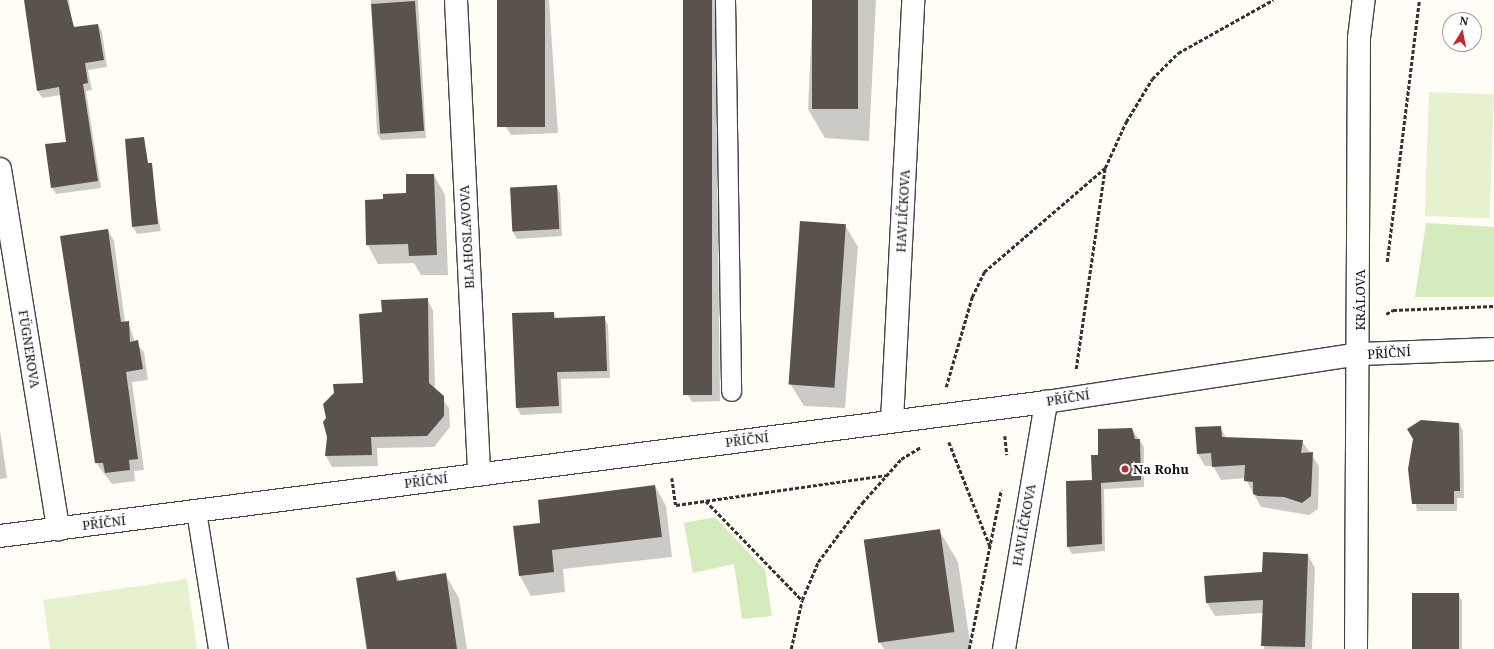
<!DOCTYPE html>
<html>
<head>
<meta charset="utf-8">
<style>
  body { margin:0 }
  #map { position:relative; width:1494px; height:649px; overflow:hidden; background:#fffdf5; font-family:"Noto Serif",serif }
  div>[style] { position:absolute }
  .green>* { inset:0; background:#d5ebbd }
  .pitch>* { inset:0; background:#e6f2cf; transform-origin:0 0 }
  .shadow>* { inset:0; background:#0003 }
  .building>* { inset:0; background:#5a524d; transform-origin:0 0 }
  .path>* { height:2.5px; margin-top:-1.25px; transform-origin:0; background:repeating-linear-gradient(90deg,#333 0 4px,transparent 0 6px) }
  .roads { filter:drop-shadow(1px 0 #444) drop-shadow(-1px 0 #444) drop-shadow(0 1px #444) drop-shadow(0 -1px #444) }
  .service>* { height:19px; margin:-9.5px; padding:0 9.5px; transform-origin:9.5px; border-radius:9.5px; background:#fff }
  .minor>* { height:22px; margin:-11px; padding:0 11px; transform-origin:11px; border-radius:11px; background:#fff }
  .dots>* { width:11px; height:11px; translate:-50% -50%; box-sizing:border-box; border:2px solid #fff; border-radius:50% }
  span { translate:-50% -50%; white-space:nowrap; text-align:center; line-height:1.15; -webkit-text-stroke:4px #fff; paint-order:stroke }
  .street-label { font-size:13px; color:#111 }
  .poi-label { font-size:13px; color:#111; font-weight:700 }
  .left { translate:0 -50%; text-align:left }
  .north { position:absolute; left:1442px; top:12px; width:40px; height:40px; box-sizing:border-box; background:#fff; border:1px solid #a0a0a0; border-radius:50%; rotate:10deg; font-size:11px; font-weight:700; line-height:16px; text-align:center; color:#111 }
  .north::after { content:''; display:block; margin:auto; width:14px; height:18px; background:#c4262e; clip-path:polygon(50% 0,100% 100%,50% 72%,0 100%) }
</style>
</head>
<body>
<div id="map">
  <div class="green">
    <div style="clip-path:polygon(1426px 223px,1494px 227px,1494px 297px,1415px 297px)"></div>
    <div style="clip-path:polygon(715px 517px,765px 570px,772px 616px,742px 619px,734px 564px,693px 573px,684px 523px)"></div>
  </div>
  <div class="pitch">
    <div style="left:1429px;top:92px;width:65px;height:124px;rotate:2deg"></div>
    <div style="clip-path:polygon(187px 579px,197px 649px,50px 649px,43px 600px)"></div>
  </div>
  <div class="shadow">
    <div style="clip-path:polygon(25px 0,69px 0,73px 28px,98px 25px,102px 32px,107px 67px,88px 70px,92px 90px,86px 91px,101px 188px,56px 194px,52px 187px,67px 143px,61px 95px,42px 98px,38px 91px)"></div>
    <div style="clip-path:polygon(371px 0,418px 0,426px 138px,381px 140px,377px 133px)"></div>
    <div style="clip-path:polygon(498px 0,549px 0,558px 133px,511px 135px,506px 127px)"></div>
    <div style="clip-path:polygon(683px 0,715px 0,720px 401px,692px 402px,688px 395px)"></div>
    <div style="clip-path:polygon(813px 0,876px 0,869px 141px,825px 138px,808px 109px)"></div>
    <div style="clip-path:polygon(143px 138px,161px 231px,137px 234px,133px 227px,126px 140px)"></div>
    <div style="clip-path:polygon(434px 175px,445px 195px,448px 275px,421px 275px,414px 263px,378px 264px,367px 244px,384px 200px,407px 194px)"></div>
    <div style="clip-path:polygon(556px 186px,560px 193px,562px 236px,517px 239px,513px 232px)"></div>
    <div style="clip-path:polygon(845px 225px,858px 247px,845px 408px,804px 406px,791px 385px)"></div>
    <div style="clip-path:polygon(108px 230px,114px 241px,125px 322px,128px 322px,135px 342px,144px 352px,148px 380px,132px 382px,144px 470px,134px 471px,135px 481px,112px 484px,96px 463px)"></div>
    <div style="clip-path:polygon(427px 299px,433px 310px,435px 389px,449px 408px,450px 427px,434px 447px,377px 448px,378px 466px,332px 467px,326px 456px,328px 436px,364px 384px,383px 313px)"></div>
    <div style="clip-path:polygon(554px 313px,557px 319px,604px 318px,608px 325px,610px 378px,561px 379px,562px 413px,521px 415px,517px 408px)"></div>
    <div style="clip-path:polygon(1459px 423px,1463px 431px,1464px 498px,1457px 498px,1457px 511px,1417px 511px,1409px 469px,1414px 439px)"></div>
    <div style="clip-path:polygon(1220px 427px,1227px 439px,1302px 441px,1319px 466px,1318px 509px,1309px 515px,1261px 507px,1245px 478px,1221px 480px,1213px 466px,1205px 466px,1198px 454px)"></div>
    <div style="clip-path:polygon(1132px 429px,1144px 447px,1144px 487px,1104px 489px,1105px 551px,1072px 554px,1068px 547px,1067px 482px,1093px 481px,1099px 456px)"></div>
    <div style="clip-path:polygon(0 430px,7px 478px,0 479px)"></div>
    <div style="clip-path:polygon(655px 486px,666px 506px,672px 557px,563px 569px,565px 592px,531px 596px,520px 576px,542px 523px)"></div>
    <div style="clip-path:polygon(939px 530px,958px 562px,971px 649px,884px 649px,880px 643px)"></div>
    <div style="clip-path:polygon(1308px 555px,1315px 568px,1312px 649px,1264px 649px,1263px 613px,1215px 616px,1207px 603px,1205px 577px,1263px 573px)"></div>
    <div style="clip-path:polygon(394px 572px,400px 581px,445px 574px,459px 598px,467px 649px,366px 649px,357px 579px)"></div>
    <div style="clip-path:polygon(1413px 594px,1458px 594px,1462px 601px,1462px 649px,1413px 649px)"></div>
  </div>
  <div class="building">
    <div style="clip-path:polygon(24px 0,67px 0,74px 27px,98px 24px,104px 60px,85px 63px,88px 83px,83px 84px,98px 181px,51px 188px,45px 144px,66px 142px,59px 87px,37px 91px)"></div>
    <div style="left:497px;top:0;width:48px;height:127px"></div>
    <div style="left:683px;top:0;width:29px;height:395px"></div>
    <div style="left:812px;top:0;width:46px;height:109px"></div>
    <div style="left:415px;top:1px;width:130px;height:44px;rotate:86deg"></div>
    <div style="clip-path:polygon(144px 137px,148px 163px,152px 163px,158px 224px,132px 227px,125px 139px)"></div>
    <div style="clip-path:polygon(406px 174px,434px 174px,437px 255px,409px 256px,408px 244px,366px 245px,365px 200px,383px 199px,383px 194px,406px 193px)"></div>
    <div style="left:557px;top:185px;width:44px;height:47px;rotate:87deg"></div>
    <div style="left:800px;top:221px;width:46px;height:164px;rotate:4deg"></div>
    <div style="clip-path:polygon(108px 229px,121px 322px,129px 321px,130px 342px,138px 340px,143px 369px,126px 372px,138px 459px,129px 460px,130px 470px,105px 473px,103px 463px,95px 463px,60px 236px)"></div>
    <div style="clip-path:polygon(428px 298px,429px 383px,444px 396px,444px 416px,427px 436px,371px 437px,372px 455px,325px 456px,327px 437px,323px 422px,326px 418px,323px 404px,334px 393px,333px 384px,363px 383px,359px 314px,382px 312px,381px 300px)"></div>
    <div style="clip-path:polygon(554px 312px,554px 318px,605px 316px,607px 371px,557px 372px,559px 406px,516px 408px,512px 313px)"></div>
    <div style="clip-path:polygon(1421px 420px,1459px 423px,1460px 491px,1454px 491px,1454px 504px,1412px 504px,1408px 469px,1413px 439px,1407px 429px)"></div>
    <div style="clip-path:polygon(1221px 426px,1222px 437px,1303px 440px,1301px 453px,1313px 452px,1311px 496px,1302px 503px,1284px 497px,1258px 496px,1253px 494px,1253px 482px,1244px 481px,1245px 465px,1212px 467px,1211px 453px,1197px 454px,1195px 427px)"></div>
    <div style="clip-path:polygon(1132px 428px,1135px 439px,1140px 439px,1141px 480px,1101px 483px,1102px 544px,1067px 547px,1066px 481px,1092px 480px,1091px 455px,1098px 455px,1098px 429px)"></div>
    <div style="clip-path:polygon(655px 485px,662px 537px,552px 550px,554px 572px,519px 576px,513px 526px,540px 523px,538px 500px)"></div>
    <div style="left:940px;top:529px;width:104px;height:77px;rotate:82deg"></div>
    <div style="clip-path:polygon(1263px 552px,1308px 554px,1305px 647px,1261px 646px,1263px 600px,1206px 603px,1204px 576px,1262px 572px)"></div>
    <div style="clip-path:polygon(395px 571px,397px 581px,446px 573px,457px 649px,367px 649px,356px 578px)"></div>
    <div style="left:1412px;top:593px;width:47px;height:56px"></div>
  </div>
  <div class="path">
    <div style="left:1387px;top:262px;width:264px;rotate:-83deg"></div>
    <div style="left:1386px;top:314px;width:8px;rotate:-30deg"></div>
    <div style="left:1393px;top:310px;width:101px;rotate:-2.3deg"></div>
    <div style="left:1076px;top:369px;width:203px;rotate:-81.8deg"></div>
    <div style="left:1105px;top:168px;width:51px;rotate:-65.5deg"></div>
    <div style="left:1126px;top:122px;width:50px;rotate:-58.8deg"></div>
    <div style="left:1152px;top:79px;width:37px;rotate:-45deg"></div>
    <div style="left:1178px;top:53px;width:109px;rotate:-29.2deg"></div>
    <div style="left:946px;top:387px;width:94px;rotate:-73.9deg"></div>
    <div style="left:972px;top:297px;width:28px;rotate:-64deg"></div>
    <div style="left:984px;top:272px;width:160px;rotate:-40.7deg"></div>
    <div style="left:1005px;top:436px;width:19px;rotate:84deg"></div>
    <div style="left:949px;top:442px;width:112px;rotate:68.5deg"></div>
    <div style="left:672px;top:478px;width:27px;rotate:82deg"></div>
    <div style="left:676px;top:505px;width:212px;rotate:-8.1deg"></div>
    <div style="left:706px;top:501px;width:138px;rotate:45.9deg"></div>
    <div style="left:791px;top:649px;width:50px;rotate:-77.3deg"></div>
    <div style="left:802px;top:600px;width:41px;rotate:-67.2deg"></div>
    <div style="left:818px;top:562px;width:74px;rotate:-53.3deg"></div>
    <div style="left:862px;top:503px;width:59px;rotate:-48.4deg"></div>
    <div style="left:901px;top:459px;width:23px;rotate:-31deg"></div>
    <div style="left:969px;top:649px;width:162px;rotate:-78.6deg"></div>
  </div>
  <div class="roads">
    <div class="service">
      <div style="left:725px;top:0;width:391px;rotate:89.1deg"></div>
      <div style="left:196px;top:511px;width:140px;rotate:80.9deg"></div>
    </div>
    <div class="minor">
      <div style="left:456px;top:0;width:475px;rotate:87.2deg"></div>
      <div style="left:0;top:169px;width:365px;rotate:80.8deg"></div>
      <div style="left:892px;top:421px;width:422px;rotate:-87.1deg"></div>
      <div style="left:0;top:536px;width:1055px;rotate:-7.3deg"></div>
      <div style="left:1046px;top:402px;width:318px;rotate:-8.7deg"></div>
      <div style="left:1360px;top:354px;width:134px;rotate:-2.1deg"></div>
      <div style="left:1004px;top:649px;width:251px;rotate:-80.3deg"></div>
      <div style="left:1356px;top:649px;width:611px;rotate:-89.72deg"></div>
      <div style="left:1359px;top:38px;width:38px;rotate:-83deg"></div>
    </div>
  </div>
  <div class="dots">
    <div style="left:1125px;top:469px;background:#c4262e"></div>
  </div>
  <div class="street-label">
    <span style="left:903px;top:211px;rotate:-87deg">HAVLÍČKOVA</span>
    <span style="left:467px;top:237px;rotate:-93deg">BLAHOSLAVOVA</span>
    <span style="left:1360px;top:300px;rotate:-90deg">KRÁLOVA</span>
    <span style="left:29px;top:349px;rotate:81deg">FÜGNEROVA</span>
    <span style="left:1389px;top:353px;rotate:-4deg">PŘÍČNÍ</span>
    <span style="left:1068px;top:398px;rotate:-9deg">PŘÍČNÍ</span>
    <span style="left:747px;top:440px;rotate:-7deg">PŘÍČNÍ</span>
    <span style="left:426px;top:481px;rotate:-7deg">PŘÍČNÍ</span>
    <span style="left:104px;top:523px;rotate:-7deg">PŘÍČNÍ</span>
    <span style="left:1024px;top:525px;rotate:-80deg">HAVLÍČKOVA</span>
  </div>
  <div class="poi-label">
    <span class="left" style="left:1133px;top:469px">Na Rohu</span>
  </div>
  <div class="north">N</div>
</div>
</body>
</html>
